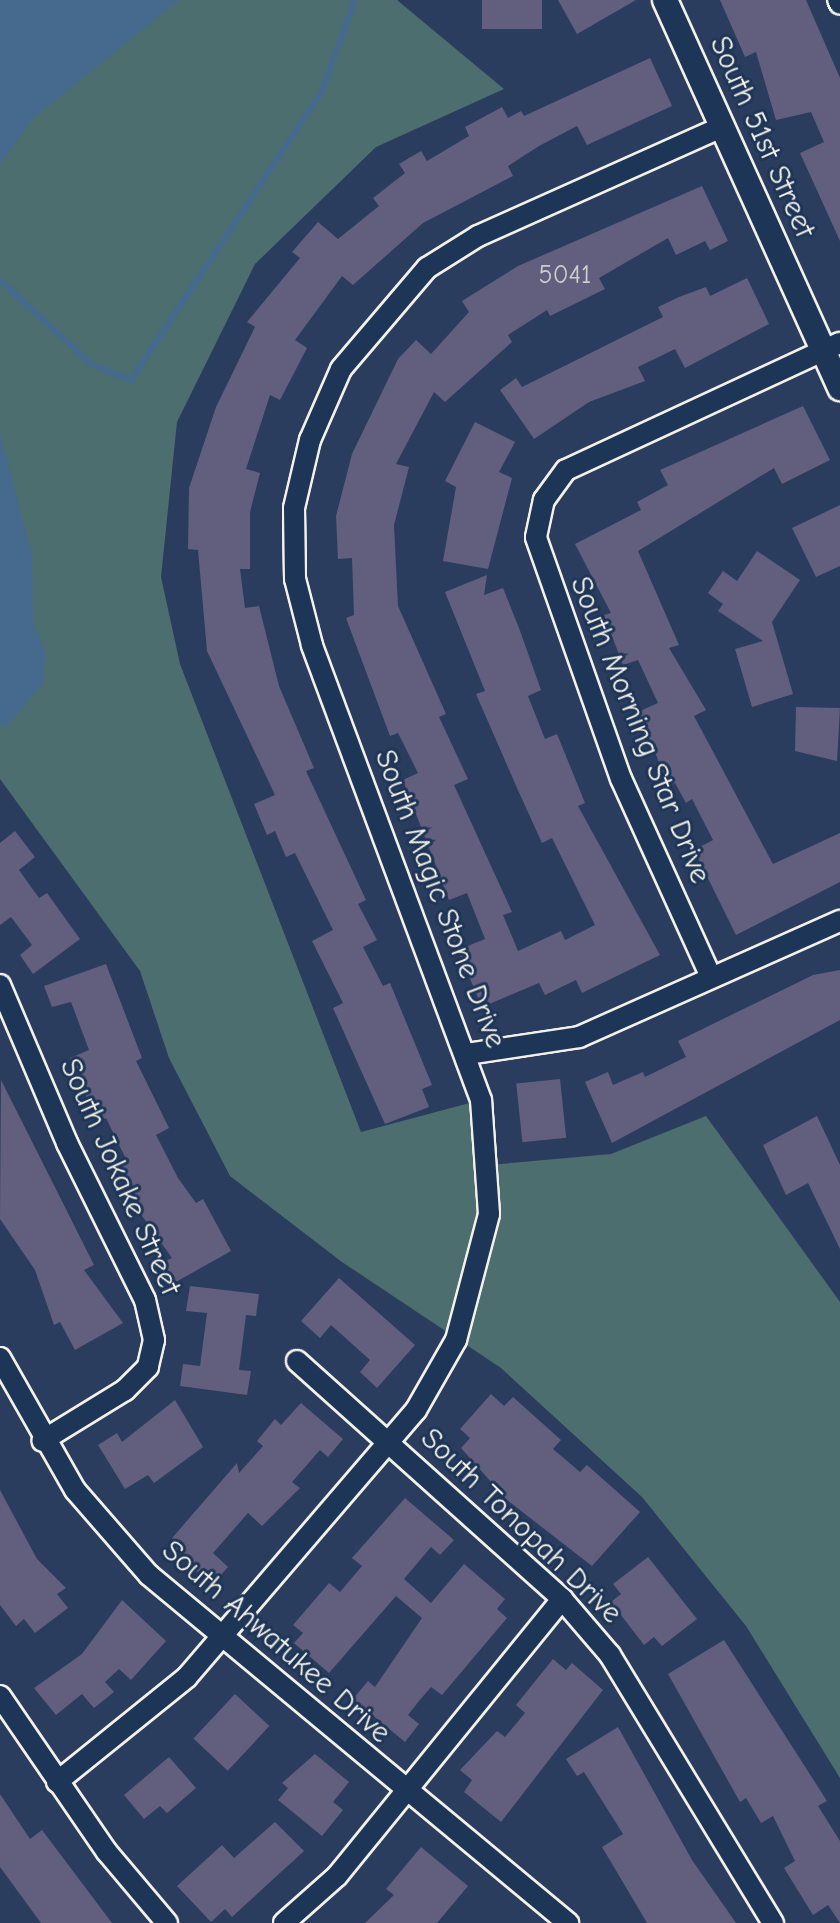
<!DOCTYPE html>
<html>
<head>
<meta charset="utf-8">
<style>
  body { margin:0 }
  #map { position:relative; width:840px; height:1923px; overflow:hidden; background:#2b3d5f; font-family:"Comic Neue",sans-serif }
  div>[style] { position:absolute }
  .green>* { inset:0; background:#4d6e6e }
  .water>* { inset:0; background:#466a8e }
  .stream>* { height:6px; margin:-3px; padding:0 3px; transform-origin:3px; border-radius:3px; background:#466a8e }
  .building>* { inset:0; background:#615e7e; transform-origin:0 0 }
  .roads { filter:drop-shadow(2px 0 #f4f1e8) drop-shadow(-2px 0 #f4f1e8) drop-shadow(0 2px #f4f1e8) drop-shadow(0 -2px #f4f1e8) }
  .minor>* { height:20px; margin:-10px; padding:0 10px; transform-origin:10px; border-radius:10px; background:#1d3557 }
  .tertiary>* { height:24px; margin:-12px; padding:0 12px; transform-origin:12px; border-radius:12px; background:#1d3557 }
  span { translate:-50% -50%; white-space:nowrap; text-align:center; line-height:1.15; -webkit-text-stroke:6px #1d3557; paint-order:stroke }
  .number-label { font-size:26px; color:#cfccce }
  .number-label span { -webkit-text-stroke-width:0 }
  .street-label { font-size:30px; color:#f4f1e8 }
</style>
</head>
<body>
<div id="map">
  <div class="green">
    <div style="clip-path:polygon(0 0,397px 0,504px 89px,376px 147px,255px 264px,177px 422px,161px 577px,180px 664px,361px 1132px,481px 1100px,490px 1165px,611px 1154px,706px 1116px,840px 1302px,840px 1778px,746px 1626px,642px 1497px,501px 1368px,342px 1262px,230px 1176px,169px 1058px,140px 971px,0 779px)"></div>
  </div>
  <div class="water">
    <div style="clip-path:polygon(0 0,179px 0,34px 118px,0 164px)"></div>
    <div style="clip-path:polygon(0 432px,32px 554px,33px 622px,46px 655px,43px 684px,7px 726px,0 726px)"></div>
  </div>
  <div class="stream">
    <div style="left:0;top:280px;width:124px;rotate:42.7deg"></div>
    <div style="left:91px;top:364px;width:43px;rotate:21.8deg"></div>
    <div style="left:131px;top:380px;width:346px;rotate:-56.5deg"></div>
    <div style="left:322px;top:91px;width:97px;rotate:-70.1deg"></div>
  </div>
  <div class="building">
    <div style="left:482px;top:0;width:60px;height:29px"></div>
    <div style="clip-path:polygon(558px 0,636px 0,577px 34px)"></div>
    <div style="clip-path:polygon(720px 0,806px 0,840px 78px,840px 241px,800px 153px,824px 142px,811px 112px,776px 120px,756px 52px,745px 57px)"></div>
    <div style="clip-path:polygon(650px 58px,672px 106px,587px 145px,577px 126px,539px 146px,508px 166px,513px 176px,423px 223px,353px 285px,342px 276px,295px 340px,307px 348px,280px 400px,270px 395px,246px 469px,260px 473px,250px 512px,250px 569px,240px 569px,245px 608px,259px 606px,279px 686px,314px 768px,306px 771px,366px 900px,358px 904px,377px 940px,363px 947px,383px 986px,390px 983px,432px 1085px,422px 1089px,429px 1107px,385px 1124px,333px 1008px,343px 1003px,312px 941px,333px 930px,295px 853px,286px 857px,275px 831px,267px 835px,254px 804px,275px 795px,207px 651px,198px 550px,188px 549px,189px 488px,216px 407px,255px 327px,247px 322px,300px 258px,292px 252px,318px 222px,338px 239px,379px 206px,373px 198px,405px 173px,399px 164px,421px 151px,427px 161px,469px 136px,465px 127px,502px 107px,508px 118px,521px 111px,524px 116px)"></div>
    <div style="clip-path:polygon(702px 186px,728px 241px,710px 250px,705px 241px,676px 255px,668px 238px,599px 278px,605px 289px,550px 316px,547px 310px,508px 335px,512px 342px,445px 402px,434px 392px,396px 464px,409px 467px,394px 525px,398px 606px,446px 714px,439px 717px,468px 779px,454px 785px,512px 912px,503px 915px,518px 951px,561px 931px,565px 940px,595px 925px,552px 838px,542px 843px,517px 788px,476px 694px,485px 691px,445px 592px,487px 575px,484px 595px,503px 588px,519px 628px,541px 690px,528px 696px,545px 739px,557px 734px,585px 803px,578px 806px,660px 955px,582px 993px,576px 980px,545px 995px,539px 983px,482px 1007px,458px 950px,485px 939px,467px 893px,449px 900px,403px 780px,418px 773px,398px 733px,390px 736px,346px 618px,354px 615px,352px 558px,338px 559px,336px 516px,352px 454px,398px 359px,416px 340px,431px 354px,469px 312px,462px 301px,518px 266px)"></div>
    <div style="clip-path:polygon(747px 278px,769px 324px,685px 368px,675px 349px,638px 367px,645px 381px,589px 402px,534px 439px,500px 390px,516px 378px,522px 387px,663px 317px,658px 307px,679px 297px,706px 287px,710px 296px)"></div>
    <div style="clip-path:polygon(803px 406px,830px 460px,782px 484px,774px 468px,638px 551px,679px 645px,669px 648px,706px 710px,694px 716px,773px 864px,840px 833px,840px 882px,736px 935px,694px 850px,713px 840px,692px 799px,686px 803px,675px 783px,669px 786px,638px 712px,658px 703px,638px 660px,623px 665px,604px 615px,611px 613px,575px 544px,641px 510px,637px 502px,668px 485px,660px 470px)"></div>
    <div style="clip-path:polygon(475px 422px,515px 442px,499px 472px,512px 478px,488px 569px,443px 561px,456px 487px,445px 481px)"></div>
    <div style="clip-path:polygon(840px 505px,840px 566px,816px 577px,792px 528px)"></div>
    <div style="clip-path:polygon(757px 551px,800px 580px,772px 622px,793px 694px,752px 707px,735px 649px,763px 641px,718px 611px,723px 604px,708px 593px,723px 571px,737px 581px)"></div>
    <div style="clip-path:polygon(796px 707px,840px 708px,837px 761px,795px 751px)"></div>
    <div style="clip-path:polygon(15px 831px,35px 857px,19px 870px,39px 898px,47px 893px,80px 939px,33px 974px,20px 955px,32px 945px,11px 917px,0 925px,0 843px)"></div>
    <div style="clip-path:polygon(106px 964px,142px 1058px,136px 1061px,169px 1128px,156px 1135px,178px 1178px,196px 1203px,203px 1199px,231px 1251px,174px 1283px,163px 1262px,172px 1258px,133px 1203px,117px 1163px,126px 1159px,106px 1118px,97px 1122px,70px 1058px,89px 1050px,71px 1002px,52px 1007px,44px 986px)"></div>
    <div style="clip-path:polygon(840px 970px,840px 1020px,612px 1143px,585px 1082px,608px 1072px,613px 1085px,643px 1072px,645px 1077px,686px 1057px,678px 1041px,813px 975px)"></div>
    <div style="left:560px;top:1079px;width:59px;height:44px;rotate:84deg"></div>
    <div style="clip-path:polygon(1px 1080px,94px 1265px,84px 1270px,123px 1323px,75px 1350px,60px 1322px,54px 1325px,35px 1270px,0 1219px)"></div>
    <div style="clip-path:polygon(817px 1116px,840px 1165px,840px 1249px,808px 1183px,786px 1195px,763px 1145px)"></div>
    <div style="clip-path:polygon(339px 1278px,415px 1345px,377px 1388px,360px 1372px,370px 1360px,331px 1325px,320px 1338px,301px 1321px)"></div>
    <div style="clip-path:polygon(190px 1286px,259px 1294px,256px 1316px,246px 1315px,239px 1370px,251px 1371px,247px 1395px,180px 1386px,183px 1364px,200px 1366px,207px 1313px,186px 1311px)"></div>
    <div style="clip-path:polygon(491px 1394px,504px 1406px,513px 1397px,561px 1440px,553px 1449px,580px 1472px,587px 1465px,640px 1512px,592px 1566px,507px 1500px,461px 1448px,470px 1438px,460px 1429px)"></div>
    <div style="clip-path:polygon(175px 1400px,203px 1447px,154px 1483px,148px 1475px,125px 1489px,98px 1445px,117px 1433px,122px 1442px)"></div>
    <div style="clip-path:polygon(301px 1403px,343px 1439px,328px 1457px,320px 1450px,292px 1482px,300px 1488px,262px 1526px,248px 1513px,213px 1553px,228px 1567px,212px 1585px,170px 1548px,173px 1537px,237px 1463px,239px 1473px,263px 1446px,257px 1441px,275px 1419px,281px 1425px)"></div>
    <div style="clip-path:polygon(0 1490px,37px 1559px,66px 1588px,57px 1594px,68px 1608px,35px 1633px,24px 1619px,16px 1626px,0 1605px)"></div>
    <div style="clip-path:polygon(405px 1498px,454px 1540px,440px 1555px,431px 1547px,404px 1579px,431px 1603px,464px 1564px,505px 1599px,497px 1609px,507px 1618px,442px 1695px,431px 1687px,419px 1701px,408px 1715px,419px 1724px,405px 1742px,353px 1699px,368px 1681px,375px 1687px,422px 1618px,396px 1596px,329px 1673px,294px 1643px,303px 1633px,293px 1625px,329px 1583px,340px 1592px,362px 1566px,352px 1558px)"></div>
    <div style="clip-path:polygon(648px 1557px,697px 1619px,662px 1646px,654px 1637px,644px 1645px,611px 1602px,621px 1594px,613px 1584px)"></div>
    <div style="clip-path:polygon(122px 1600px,166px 1641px,131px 1680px,119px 1669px,105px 1682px,114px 1692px,94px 1708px,82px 1694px,56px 1715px,34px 1688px,82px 1654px)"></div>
    <div style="clip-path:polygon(724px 1640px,827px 1801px,818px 1806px,840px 1841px,840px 1923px,828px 1905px,813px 1915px,784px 1868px,795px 1861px,773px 1816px,761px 1823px,746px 1798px,740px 1802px,668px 1674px)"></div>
    <div style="clip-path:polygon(553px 1659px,566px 1670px,572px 1663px,603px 1690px,501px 1822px,464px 1792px,472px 1780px,460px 1770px,497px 1731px,505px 1737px,525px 1713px,516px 1705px)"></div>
    <div style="left:235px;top:1694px;width:47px;height:61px;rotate:43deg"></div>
    <div style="clip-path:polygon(618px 1727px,692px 1860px,736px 1923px,647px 1923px,624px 1884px,602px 1847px,623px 1834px,584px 1772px,577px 1776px,566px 1759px)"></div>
    <div style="clip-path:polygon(315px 1754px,349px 1782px,333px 1802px,343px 1810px,322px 1836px,278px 1800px,288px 1788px,282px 1783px)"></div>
    <div style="clip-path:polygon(169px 1757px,196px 1788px,167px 1813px,160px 1806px,144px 1819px,124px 1795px)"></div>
    <div style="clip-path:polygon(0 1794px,30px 1839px,42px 1830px,112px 1923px,41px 1923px,0 1867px)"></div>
    <div style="clip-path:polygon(275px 1822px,304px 1851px,232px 1917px,225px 1909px,211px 1922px,177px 1886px,222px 1845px,234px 1858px)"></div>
    <div style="clip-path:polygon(421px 1847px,468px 1886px,437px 1923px,365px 1923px,394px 1895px,386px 1889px)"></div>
  </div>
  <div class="roads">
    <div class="minor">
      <div style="left:838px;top:0;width:4px;rotate:63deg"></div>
      <div style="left:711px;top:977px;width:217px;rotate:-114.4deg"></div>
      <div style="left:621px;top:779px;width:256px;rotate:-109.4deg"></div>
      <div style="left:536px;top:537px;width:38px;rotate:-78deg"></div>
      <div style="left:544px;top:500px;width:37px;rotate:-54deg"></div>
      <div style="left:566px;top:470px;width:302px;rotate:-24.9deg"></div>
      <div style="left:0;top:985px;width:172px;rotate:67deg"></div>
      <div style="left:67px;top:1143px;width:175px;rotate:63.6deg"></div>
      <div style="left:145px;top:1300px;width:41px;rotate:77.3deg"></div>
      <div style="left:154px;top:1340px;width:28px;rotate:103deg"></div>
      <div style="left:148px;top:1367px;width:33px;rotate:135deg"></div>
      <div style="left:125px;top:1390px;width:97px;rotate:148.4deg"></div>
      <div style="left:467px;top:1054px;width:113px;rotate:-8.6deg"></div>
      <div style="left:579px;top:1037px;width:286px;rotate:-24deg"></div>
      <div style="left:0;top:1358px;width:152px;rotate:60.4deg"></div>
      <div style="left:75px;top:1490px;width:113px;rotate:49deg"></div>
      <div style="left:149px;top:1575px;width:545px;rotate:39.71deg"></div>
      <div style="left:297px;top:1361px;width:356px;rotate:41.9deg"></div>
      <div style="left:562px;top:1599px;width:74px;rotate:49.4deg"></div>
      <div style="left:610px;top:1655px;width:314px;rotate:58.7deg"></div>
      <div style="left:0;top:1696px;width:189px;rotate:55.6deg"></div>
      <div style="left:107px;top:1852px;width:93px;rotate:49.8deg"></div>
      <div style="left:57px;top:1782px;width:167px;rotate:-38.9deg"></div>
      <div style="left:187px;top:1677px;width:352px;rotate:-49.4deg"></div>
      <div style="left:416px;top:1410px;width:81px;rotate:-60.3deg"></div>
      <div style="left:456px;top:1340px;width:130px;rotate:-75.3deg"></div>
      <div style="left:489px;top:1214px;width:114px;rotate:-94deg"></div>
      <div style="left:481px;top:1100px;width:485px;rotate:-110.4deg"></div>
      <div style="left:312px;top:645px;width:68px;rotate:-104.4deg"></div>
      <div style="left:295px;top:579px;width:71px;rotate:-90.8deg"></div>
      <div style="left:294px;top:508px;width:70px;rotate:-76.8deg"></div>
      <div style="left:310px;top:440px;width:77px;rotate:-66.4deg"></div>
      <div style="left:341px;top:369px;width:133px;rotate:-49.6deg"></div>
      <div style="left:427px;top:268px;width:60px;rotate:-32.1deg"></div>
      <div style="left:478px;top:236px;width:267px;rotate:-24.1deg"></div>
      <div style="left:284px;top:1923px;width:71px;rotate:-41.6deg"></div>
      <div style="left:337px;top:1876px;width:357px;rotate:-50.9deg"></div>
    </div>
    <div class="tertiary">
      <div style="left:665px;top:0;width:426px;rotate:65.7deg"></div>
    </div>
  </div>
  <div class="number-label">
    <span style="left:565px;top:276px">5041</span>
  </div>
  <div class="street-label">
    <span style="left:762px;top:137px;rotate:66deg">South 51st Street</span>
    <span style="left:640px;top:730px;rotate:68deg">South Morning Star Drive</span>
    <span style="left:440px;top:899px;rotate:69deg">South Magic Stone Drive</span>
    <span style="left:120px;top:1177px;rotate:66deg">South Jokake Street</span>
    <span style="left:521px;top:1526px;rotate:44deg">South Tonopah Drive</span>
    <span style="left:276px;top:1642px;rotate:41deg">South Ahwatukee Drive</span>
  </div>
</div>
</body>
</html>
